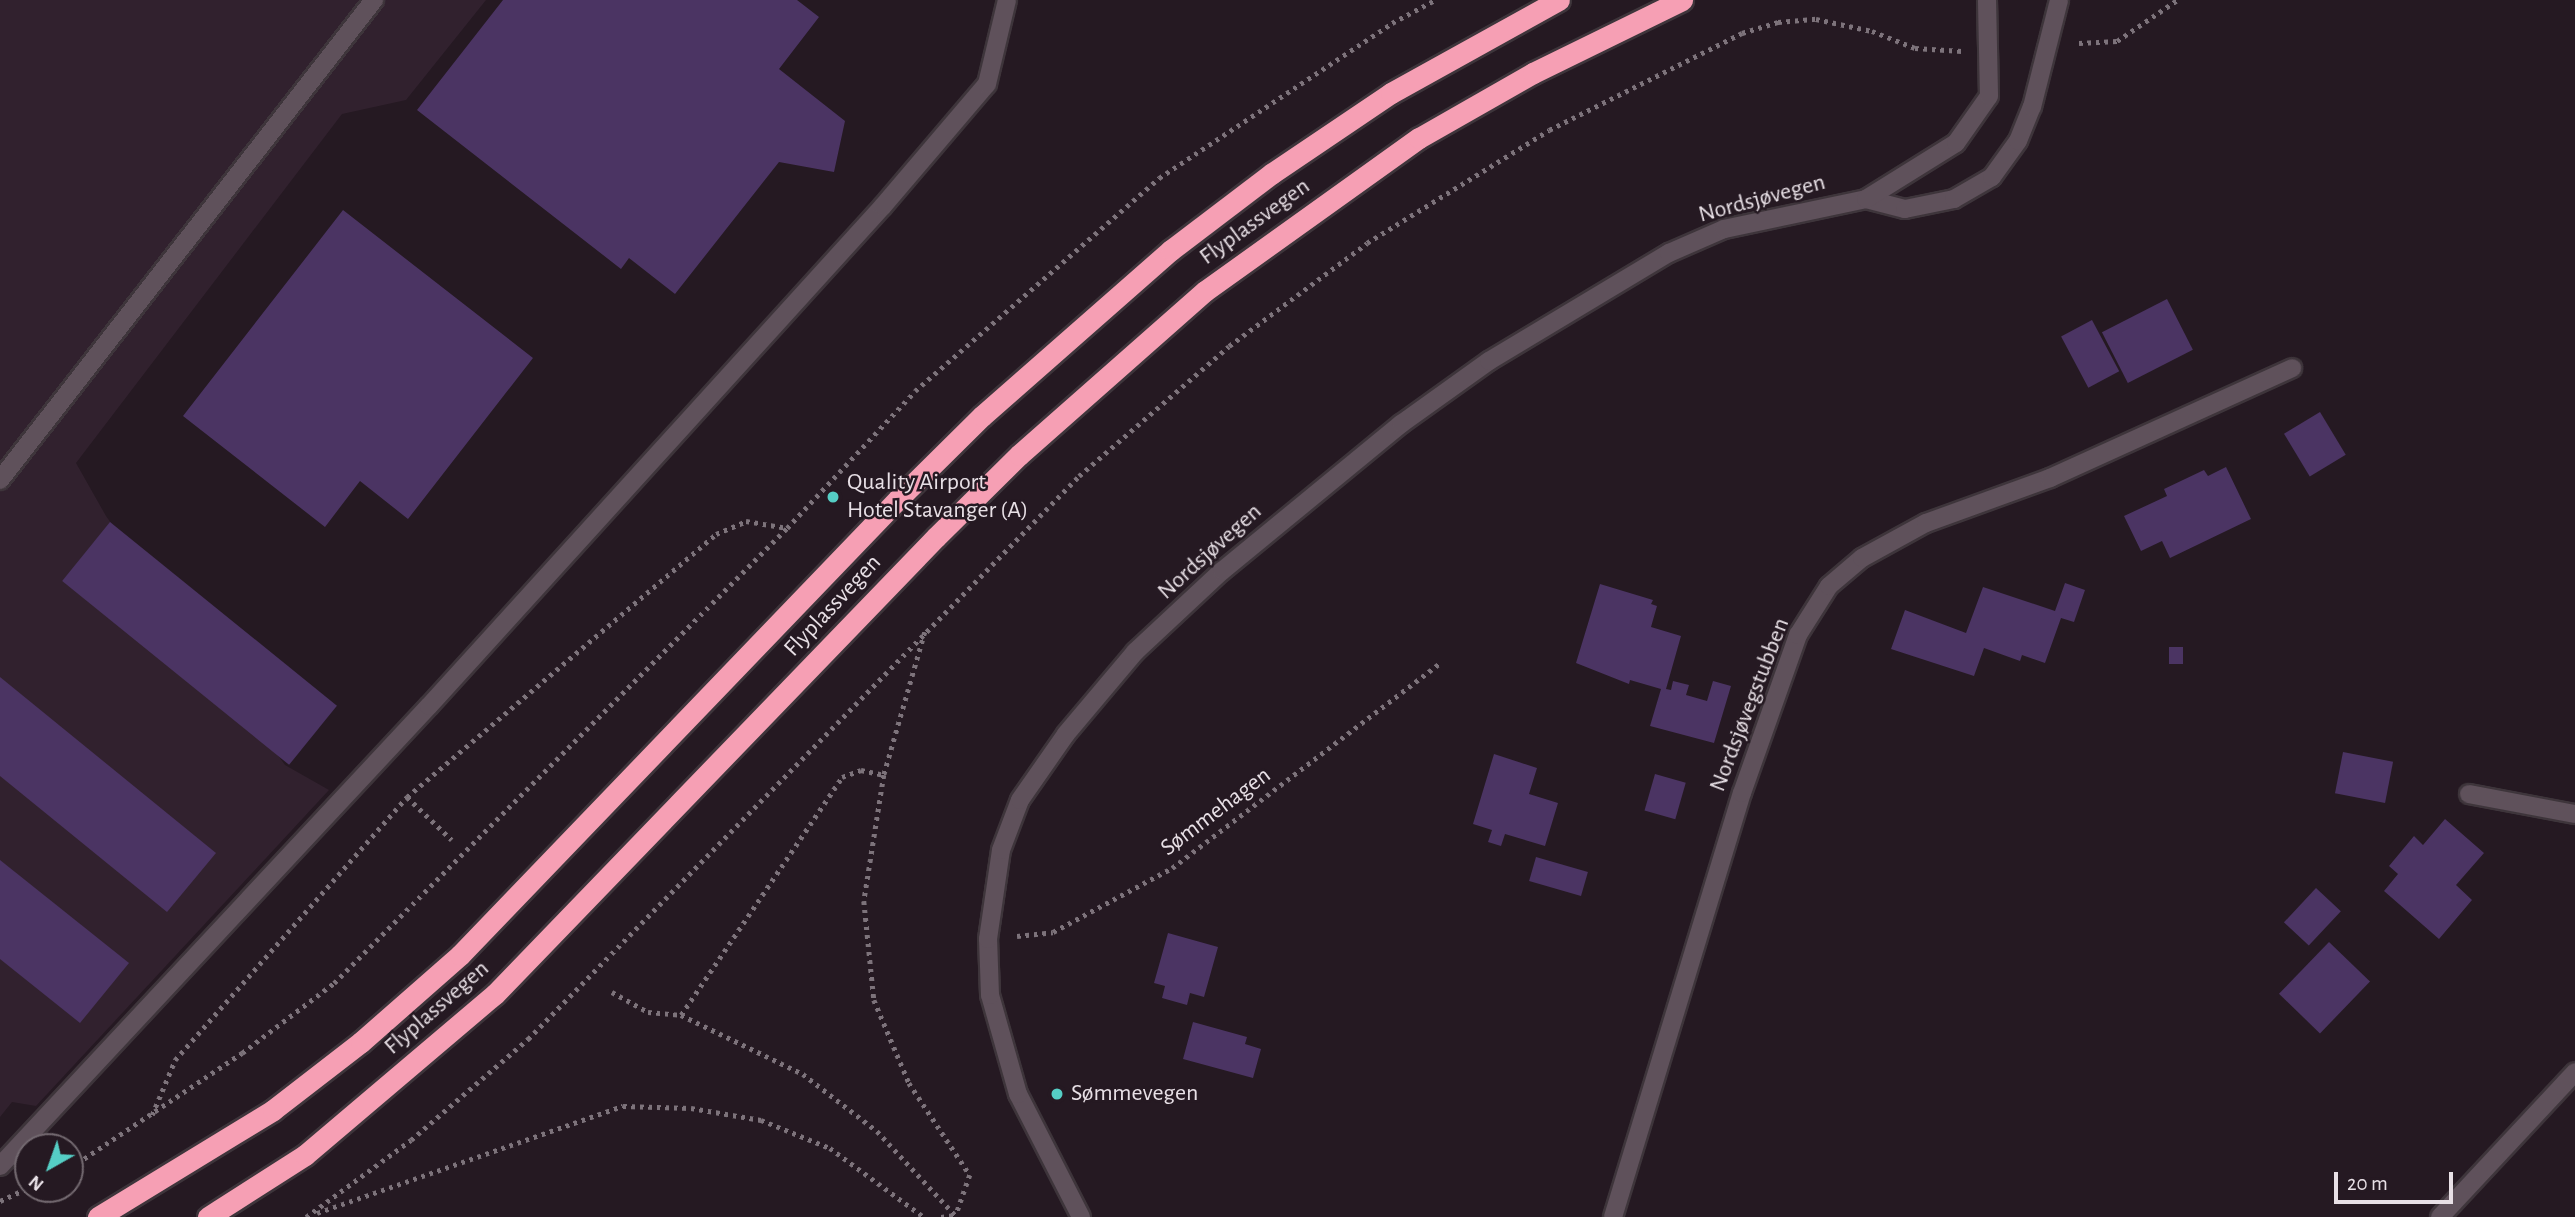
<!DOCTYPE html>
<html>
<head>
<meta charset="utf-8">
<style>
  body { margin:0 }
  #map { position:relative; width:2575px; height:1217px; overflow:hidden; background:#251922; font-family:"Alegreya Sans",sans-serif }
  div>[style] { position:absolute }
  .built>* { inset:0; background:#31212e }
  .building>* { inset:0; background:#4b3463; transform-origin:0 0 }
  .path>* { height:4.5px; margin-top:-2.25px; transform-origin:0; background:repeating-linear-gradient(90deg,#7d737b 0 3.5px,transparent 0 8.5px) }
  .roads { filter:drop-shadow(2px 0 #3e353b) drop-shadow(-2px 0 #3e353b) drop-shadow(0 2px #3e353b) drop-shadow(0 -2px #3e353b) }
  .minor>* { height:18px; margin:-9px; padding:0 9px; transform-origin:9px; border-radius:9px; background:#5f515b }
  .highway>* { height:21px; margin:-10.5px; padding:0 10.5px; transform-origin:10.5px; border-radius:10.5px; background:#f69fb4 }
  .dots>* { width:19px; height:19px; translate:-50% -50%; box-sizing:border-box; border:4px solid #251922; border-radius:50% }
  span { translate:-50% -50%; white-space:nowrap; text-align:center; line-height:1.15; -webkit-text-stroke:5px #251922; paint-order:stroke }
  .street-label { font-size:24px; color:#e8e0e6 }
  .poi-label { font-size:24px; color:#e8e0e6 }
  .left { translate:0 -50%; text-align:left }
  .north { position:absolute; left:14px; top:1133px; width:70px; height:70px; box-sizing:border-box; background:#251922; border:2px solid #736970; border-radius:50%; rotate:220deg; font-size:19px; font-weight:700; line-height:28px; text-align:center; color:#e8e0e6 }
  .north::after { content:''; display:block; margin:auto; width:24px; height:32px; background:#55cec5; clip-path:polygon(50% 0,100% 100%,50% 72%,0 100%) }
  .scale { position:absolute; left:2334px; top:1172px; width:119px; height:32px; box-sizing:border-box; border:4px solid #e8e0e6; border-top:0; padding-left:9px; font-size:21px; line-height:24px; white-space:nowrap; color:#e8e0e6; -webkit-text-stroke:5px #251922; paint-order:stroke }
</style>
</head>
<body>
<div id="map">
  <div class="built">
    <div style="clip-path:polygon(0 0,486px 0,406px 100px,342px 114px,76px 463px,106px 516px,285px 765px,329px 790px,36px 1106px,12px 1102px,0 1117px)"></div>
  </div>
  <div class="building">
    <div style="clip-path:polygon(503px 0,797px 0,819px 17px,779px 69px,845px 121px,834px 172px,779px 162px,675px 294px,629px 258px,621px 269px,417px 110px)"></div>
    <div style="clip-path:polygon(343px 210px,533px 358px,408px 519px,360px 481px,325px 527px,183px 416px)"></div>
    <div style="left:2167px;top:299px;width:57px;height:73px;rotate:63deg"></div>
    <div style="left:2092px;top:320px;width:58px;height:35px;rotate:62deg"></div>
    <div style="left:2320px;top:412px;width:50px;height:42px;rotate:59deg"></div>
    <div style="clip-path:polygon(2226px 467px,2251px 519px,2170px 558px,2162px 541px,2141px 551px,2124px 516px,2167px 496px,2164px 489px,2204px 470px,2208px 476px)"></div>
    <div style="left:110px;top:522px;width:292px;height:76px;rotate:39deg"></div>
    <div style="clip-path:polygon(2065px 583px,2085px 590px,2074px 622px,2061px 618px,2045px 663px,2022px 655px,2020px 661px,1984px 648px,1974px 676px,1891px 649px,1905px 610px,1966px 633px,1983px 587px,2055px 611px)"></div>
    <div style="clip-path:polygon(1600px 584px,1653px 600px,1651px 604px,1657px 606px,1651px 627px,1681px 636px,1666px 689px,1671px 690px,1673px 681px,1689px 685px,1686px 695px,1707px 701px,1713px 681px,1731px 686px,1714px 743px,1650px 726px,1661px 689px,1630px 680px,1629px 684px,1576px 663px)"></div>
    <div style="left:2169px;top:647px;width:14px;height:17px"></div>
    <div style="clip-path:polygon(0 677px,216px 853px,167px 912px,0 776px)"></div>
    <div style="left:2343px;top:752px;width:51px;height:42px;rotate:11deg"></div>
    <div style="clip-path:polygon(1494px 754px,1537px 768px,1529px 794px,1558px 803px,1545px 846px,1505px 834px,1501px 846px,1488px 842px,1492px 830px,1473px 824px)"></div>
    <div style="left:1655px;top:774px;width:32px;height:38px;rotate:16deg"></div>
    <div style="clip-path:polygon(2445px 819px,2484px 853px,2456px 885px,2472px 900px,2439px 939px,2384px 891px,2398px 874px,2389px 866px,2414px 836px,2423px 845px)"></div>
    <div style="left:1536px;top:857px;width:54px;height:25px;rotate:16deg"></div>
    <div style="clip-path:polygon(0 860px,129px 963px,80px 1023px,0 959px)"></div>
    <div style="left:2316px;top:888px;width:34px;height:47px;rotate:43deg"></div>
    <div style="clip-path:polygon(1168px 933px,1218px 947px,1204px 997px,1190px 993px,1187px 1005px,1162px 998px,1165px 986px,1154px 983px)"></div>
    <div style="left:2329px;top:942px;width:57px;height:72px;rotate:44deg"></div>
    <div style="clip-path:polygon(1193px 1022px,1247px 1037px,1245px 1044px,1261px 1049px,1253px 1078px,1183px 1059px)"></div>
  </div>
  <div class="path">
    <div style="left:2079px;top:43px;width:38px;rotate:-3deg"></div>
    <div style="left:2117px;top:41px;width:73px;rotate:-34.3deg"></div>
    <div style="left:925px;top:632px;width:149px;rotate:106deg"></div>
    <div style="left:884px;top:775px;width:128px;rotate:99deg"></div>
    <div style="left:864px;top:901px;width:100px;rotate:84.2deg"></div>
    <div style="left:874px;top:1000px;width:90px;rotate:67.1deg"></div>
    <div style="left:909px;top:1083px;width:110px;rotate:56.5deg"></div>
    <div style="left:970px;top:1175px;width:42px;rotate:109.3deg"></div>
    <div style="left:407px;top:797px;width:62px;rotate:43.7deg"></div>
    <div style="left:1017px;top:936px;width:36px;rotate:-6deg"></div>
    <div style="left:1053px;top:932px;width:135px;rotate:-28.3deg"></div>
    <div style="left:1172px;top:868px;width:339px;rotate:-37.4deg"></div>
    <div style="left:612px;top:992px;width:41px;rotate:29.1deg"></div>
    <div style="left:648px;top:1012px;width:33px;rotate:5deg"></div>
    <div style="left:681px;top:1015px;width:136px;rotate:25.8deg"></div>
    <div style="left:803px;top:1074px;width:93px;rotate:37.6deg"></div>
    <div style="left:877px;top:1131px;width:116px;rotate:47.1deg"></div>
    <div style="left:681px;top:1015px;width:287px;rotate:-55.9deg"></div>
    <div style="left:842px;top:777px;width:20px;rotate:-20deg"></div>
    <div style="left:861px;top:770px;width:24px;rotate:12deg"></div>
    <div style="left:152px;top:1115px;width:60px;rotate:-67.3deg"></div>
    <div style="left:175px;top:1060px;width:351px;rotate:-48.6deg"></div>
    <div style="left:407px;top:797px;width:406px;rotate:-40.4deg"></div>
    <div style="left:716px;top:534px;width:33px;rotate:-23deg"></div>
    <div style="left:746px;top:521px;width:42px;rotate:9.7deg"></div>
    <div style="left:787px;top:528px;width:187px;rotate:-46.9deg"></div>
    <div style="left:915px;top:391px;width:324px;rotate:-41.1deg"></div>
    <div style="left:1159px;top:178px;width:280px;rotate:-33.6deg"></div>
    <div style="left:1392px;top:23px;width:49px;rotate:-28.1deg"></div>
    <div style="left:70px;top:1168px;width:207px;rotate:-33.8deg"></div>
    <div style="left:242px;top:1053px;width:116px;rotate:-37.3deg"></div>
    <div style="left:334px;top:983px;width:642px;rotate:-45.13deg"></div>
    <div style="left:0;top:1201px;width:31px;rotate:-25deg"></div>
    <div style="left:317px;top:1213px;width:324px;rotate:-19.3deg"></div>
    <div style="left:623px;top:1106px;width:68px;rotate:1.7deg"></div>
    <div style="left:691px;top:1108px;width:71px;rotate:9.7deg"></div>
    <div style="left:761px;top:1120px;width:74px;rotate:22.1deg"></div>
    <div style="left:830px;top:1148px;width:117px;rotate:36.3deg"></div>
    <div style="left:306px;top:1217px;width:130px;rotate:-36.3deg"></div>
    <div style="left:411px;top:1140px;width:155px;rotate:-40.8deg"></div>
    <div style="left:528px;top:1039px;width:788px;rotate:-45.62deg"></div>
    <div style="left:1079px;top:476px;width:198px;rotate:-40.9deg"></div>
    <div style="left:1229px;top:346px;width:172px;rotate:-36.7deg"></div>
    <div style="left:1367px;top:243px;width:214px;rotate:-31.8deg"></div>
    <div style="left:1549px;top:130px;width:216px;rotate:-26.7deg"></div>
    <div style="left:1742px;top:33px;width:38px;rotate:-17deg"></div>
    <div style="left:1778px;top:22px;width:38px;rotate:-5deg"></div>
    <div style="left:1816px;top:19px;width:57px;rotate:12.1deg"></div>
    <div style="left:1872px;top:31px;width:46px;rotate:21.6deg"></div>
    <div style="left:1915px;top:48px;width:47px;rotate:3.7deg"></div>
    <div style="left:941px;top:1217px;width:14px;rotate:-8deg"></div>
  </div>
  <div class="roads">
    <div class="minor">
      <div style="left:1866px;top:199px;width:40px;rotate:14.4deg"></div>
      <div style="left:1905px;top:209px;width:50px;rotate:-11.5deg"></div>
      <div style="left:1954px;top:199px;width:44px;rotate:-30.1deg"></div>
      <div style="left:1992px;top:177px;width:44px;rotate:-54.2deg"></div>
      <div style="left:2018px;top:141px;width:37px;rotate:-68deg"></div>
      <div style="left:2032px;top:107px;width:110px;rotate:-75.8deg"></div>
      <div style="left:0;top:480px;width:609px;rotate:-52.08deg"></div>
      <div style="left:2469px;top:794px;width:108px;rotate:10.7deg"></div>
      <div style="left:0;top:1166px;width:629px;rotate:-47deg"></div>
      <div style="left:429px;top:706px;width:675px;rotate:-47.76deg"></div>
      <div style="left:883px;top:206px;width:160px;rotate:-49.6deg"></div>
      <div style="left:987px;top:84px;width:86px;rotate:-76.6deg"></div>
      <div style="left:1081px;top:1217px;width:138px;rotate:-117.1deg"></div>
      <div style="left:1018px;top:1094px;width:103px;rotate:-105.8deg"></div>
      <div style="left:990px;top:995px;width:56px;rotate:-92deg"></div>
      <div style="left:988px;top:939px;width:90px;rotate:-81.7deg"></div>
      <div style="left:1001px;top:850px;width:53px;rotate:-69.2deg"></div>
      <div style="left:1020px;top:800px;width:80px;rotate:-55.1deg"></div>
      <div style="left:1066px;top:734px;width:107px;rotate:-49.9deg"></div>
      <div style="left:1135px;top:652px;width:119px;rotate:-43deg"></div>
      <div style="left:1222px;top:571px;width:232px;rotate:-39.4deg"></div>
      <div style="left:1401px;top:424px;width:108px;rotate:-35.6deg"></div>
      <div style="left:1489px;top:361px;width:210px;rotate:-31deg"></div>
      <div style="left:1669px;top:253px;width:60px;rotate:-23.6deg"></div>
      <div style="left:1724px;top:229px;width:145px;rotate:-11.9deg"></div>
      <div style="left:1866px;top:199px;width:106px;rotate:-31.9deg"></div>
      <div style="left:1956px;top:143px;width:57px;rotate:-54.9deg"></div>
      <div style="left:1989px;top:96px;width:96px;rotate:-91.2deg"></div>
      <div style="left:1613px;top:1217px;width:443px;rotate:-73.1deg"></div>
      <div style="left:1742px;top:793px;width:168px;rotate:-70.5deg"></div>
      <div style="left:1798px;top:635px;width:58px;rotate:-57.7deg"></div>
      <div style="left:1829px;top:586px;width:43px;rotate:-40.3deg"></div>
      <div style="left:1862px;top:558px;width:73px;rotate:-28.7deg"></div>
      <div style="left:1926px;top:523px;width:132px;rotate:-19.9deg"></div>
      <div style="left:2050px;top:478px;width:266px;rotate:-24.4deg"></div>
      <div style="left:2440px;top:1217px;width:198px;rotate:-47deg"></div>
    </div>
    <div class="highway">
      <div style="left:98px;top:1217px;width:205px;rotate:-31.4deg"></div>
      <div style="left:273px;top:1110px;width:111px;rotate:-37.7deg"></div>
      <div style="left:361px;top:1042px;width:132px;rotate:-41.3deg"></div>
      <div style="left:460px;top:955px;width:632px;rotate:-46.15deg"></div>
      <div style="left:898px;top:499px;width:118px;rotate:-44.7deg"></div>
      <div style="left:982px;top:416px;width:252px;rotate:-41.3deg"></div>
      <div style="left:1171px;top:250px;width:126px;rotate:-37.2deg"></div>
      <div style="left:1271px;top:174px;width:145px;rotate:-34deg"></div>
      <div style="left:1391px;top:93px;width:192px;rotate:-29deg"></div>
      <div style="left:208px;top:1217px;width:115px;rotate:-32.6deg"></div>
      <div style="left:305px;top:1155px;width:249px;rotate:-40.3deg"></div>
      <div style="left:495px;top:994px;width:635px;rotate:-46.02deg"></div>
      <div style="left:936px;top:537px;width:117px;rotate:-44.7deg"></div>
      <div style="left:1019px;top:455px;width:248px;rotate:-41.4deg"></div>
      <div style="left:1205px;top:291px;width:263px;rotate:-35.6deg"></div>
      <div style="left:1419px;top:138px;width:131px;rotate:-29.7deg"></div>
      <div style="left:1533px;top:73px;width:166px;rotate:-26.1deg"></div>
    </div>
  </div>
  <div class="dots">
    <div style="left:833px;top:497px;background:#55cec5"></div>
    <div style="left:1057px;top:1094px;background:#55cec5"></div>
  </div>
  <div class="street-label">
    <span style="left:1762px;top:199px;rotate:-15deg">Nordsjøvegen</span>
    <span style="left:1255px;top:222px;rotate:-36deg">Flyplassvegen</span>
    <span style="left:1210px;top:552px;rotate:-42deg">Nordsjøvegen</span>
    <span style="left:833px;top:606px;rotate:-47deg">Flyplassvegen</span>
    <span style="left:1750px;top:705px;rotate:-69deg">Nordsjøvegstubben</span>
    <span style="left:1216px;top:812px;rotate:-37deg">Sømmehagen</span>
    <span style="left:437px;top:1008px;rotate:-41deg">Flyplassvegen</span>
  </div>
  <div class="poi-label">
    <span class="left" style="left:847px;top:497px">Quality Airport<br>Hotel Stavanger (A)</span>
    <span class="left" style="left:1071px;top:1094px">Sømmevegen</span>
  </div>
  <div class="north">N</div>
  <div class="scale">20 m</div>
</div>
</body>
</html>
